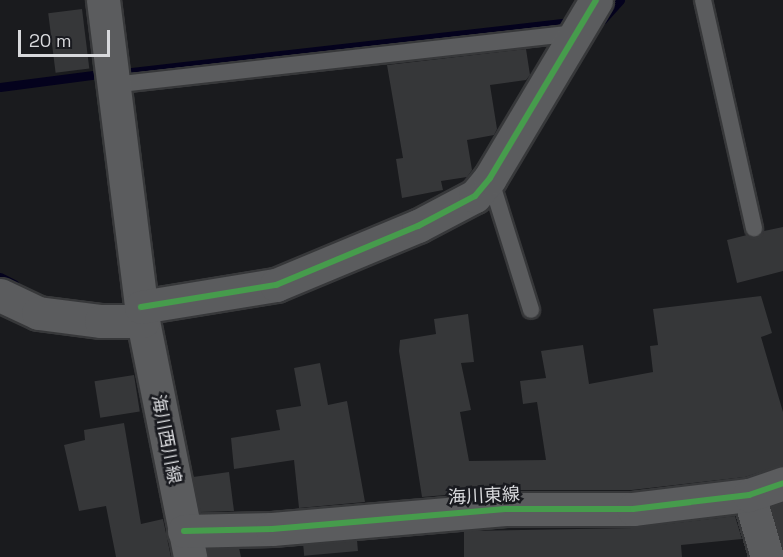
<!DOCTYPE html>
<html>
<head>
<meta charset="utf-8">
<style>
  body { margin:0 }
  #map { position:relative; width:783px; height:557px; overflow:hidden; background:#1a1b1e; font-family:"Space Grotesk","Noto Sans JP",sans-serif }
  div>[style] { position:absolute }
  .stream>* { height:9px; margin:-4.5px; padding:0 4.5px; transform-origin:4.5px; border-radius:4.5px; background:#04021d }
  .building>* { inset:0; background:#363739; transform-origin:0 0 }
  .roads { filter:drop-shadow(2px 0 #37383a) drop-shadow(-2px 0 #37383a) drop-shadow(0 2px #37383a) drop-shadow(0 -2px #37383a) }
  .lane>* { height:16px; margin:-8px; padding:0 8px; transform-origin:8px; border-radius:8px; background:#5b5c5e }
  .street>* { height:33px; margin:-16.5px; padding:0 16.5px; transform-origin:16.5px; border-radius:16.5px; background:#5b5c5e }
  .cycleway>* { height:6px; margin:-3px; padding:0 3px; transform-origin:3px; border-radius:3px; background:#469c4c }
  span { translate:-50% -50%; white-space:nowrap; text-align:center; line-height:1.15; -webkit-text-stroke:5px #191a1f; paint-order:stroke }
  .street-label { font-size:18px; color:#d8d9dc }
  .scale { position:absolute; left:18px; top:30px; width:92px; height:27px; box-sizing:border-box; border:3px solid #d8d9dc; border-top:0; padding-left:8px; font-size:18px; line-height:21px; white-space:nowrap; color:#d8d9dc; -webkit-text-stroke:4px #191a1f; paint-order:stroke }
</style>
</head>
<body>
<div id="map">
  <div class="stream">
    <div style="left:602px;top:20px;width:27px;rotate:-48deg"></div>
    <div style="left:123px;top:73px;width:444px;rotate:-6.5deg"></div>
    <div style="left:0;top:87px;width:94px;rotate:-7.4deg"></div>
    <div style="left:0;top:277px;width:16px;rotate:27deg"></div>
  </div>
  <div class="building">
    <div style="left:82px;top:9px;width:60px;height:34px;rotate:83deg"></div>
    <div style="clip-path:polygon(526px 49px,530px 75px,526px 80px,490px 85px,497px 129px,494px 135px,467px 140px,472px 170px,467px 177px,441px 181px,443px 190px,402px 198px,396px 159px,403px 158px,387px 65px)"></div>
    <div style="clip-path:polygon(783px 227px,783px 271px,737px 283px,727px 240px,747px 235px,757px 238px,764px 231px)"></div>
    <div style="clip-path:polygon(761px 296px,772px 333px,761px 337px,783px 412px,783px 465px,745px 477px,632px 490px,505px 490px,422px 497px,399px 351px,400px 340px,436px 334px,434px 319px,468px 314px,474px 362px,461px 363px,471px 410px,460px 412px,469px 461px,546px 460px,537px 402px,523px 404px,520px 381px,546px 378px,541px 351px,583px 345px,589px 384px,653px 372px,650px 346px,658px 345px,653px 309px)"></div>
    <div style="clip-path:polygon(320px 363px,328px 405px,347px 401px,365px 502px,299px 508px,294px 460px,234px 469px,231px 438px,280px 430px,276px 410px,301px 406px,294px 368px)"></div>
    <div style="left:134px;top:375px;width:37px;height:40px;rotate:81deg"></div>
    <div style="clip-path:polygon(124px 423px,141px 524px,163px 519px,171px 557px,116px 557px,106px 506px,79px 511px,64px 445px,85px 440px,84px 430px)"></div>
    <div style="clip-path:polygon(229px 472px,234px 511px,200px 512px,193px 477px)"></div>
    <div style="clip-path:polygon(783px 503px,783px 545px,772px 507px)"></div>
    <div style="clip-path:polygon(735px 516px,742px 539px,681px 545px,682px 557px,464px 557px,464px 531px,633px 528px)"></div>
    <div style="left:357px;top:540px;width:11px;height:54px;rotate:85deg"></div>
    <div style="clip-path:polygon(239px 548px,241px 557px,208px 557px,208px 549px)"></div>
  </div>
  <div class="roads">
    <div class="lane">
      <div style="left:703px;top:0;width:234px;rotate:77.4deg"></div>
      <div style="left:112px;top:85px;width:468px;rotate:-6.4deg"></div>
      <div style="left:490px;top:178px;width:138px;rotate:72.7deg"></div>
    </div>
    <div class="street">
      <div style="left:103px;top:0;width:323px;rotate:82.9deg"></div>
      <div style="left:143px;top:321px;width:241px;rotate:78.7deg"></div>
      <div style="left:0;top:295px;width:42px;rotate:25.3deg"></div>
      <div style="left:38px;top:313px;width:64px;rotate:7.2deg"></div>
      <div style="left:101px;top:321px;width:42px"></div>
      <div style="left:141px;top:307px;width:137px;rotate:-9.3deg"></div>
      <div style="left:276px;top:285px;width:154px;rotate:-22.6deg"></div>
      <div style="left:418px;top:226px;width:64px;rotate:-27.8deg"></div>
      <div style="left:475px;top:196px;width:23px;rotate:-50deg"></div>
      <div style="left:490px;top:178px;width:207px;rotate:-59.2deg"></div>
      <div style="left:749px;top:495px;width:65px;rotate:73.8deg"></div>
      <div style="left:184px;top:531px;width:88px;rotate:-1.3deg"></div>
      <div style="left:272px;top:529px;width:234px;rotate:-4.9deg"></div>
      <div style="left:505px;top:509px;width:128px"></div>
      <div style="left:633px;top:509px;width:117px;rotate:-6.9deg"></div>
      <div style="left:749px;top:495px;width:36px;rotate:-19deg"></div>
    </div>
  </div>
  <div class="cycleway">
    <div style="left:141px;top:307px;width:137px;rotate:-9.3deg"></div>
    <div style="left:276px;top:285px;width:154px;rotate:-22.6deg"></div>
    <div style="left:418px;top:226px;width:64px;rotate:-27.8deg"></div>
    <div style="left:475px;top:196px;width:23px;rotate:-50deg"></div>
    <div style="left:490px;top:178px;width:207px;rotate:-59.2deg"></div>
    <div style="left:184px;top:531px;width:88px;rotate:-1.3deg"></div>
    <div style="left:272px;top:529px;width:234px;rotate:-4.9deg"></div>
    <div style="left:505px;top:509px;width:128px"></div>
    <div style="left:633px;top:509px;width:117px;rotate:-6.9deg"></div>
    <div style="left:749px;top:495px;width:36px;rotate:-19deg"></div>
  </div>
  <div class="street-label">
    <span style="left:166px;top:439px;rotate:79deg">海川西川線</span>
    <span style="left:484px;top:496px;rotate:-3deg">海川東線</span>
  </div>
  <div class="scale">20 m</div>
</div>
</body>
</html>
